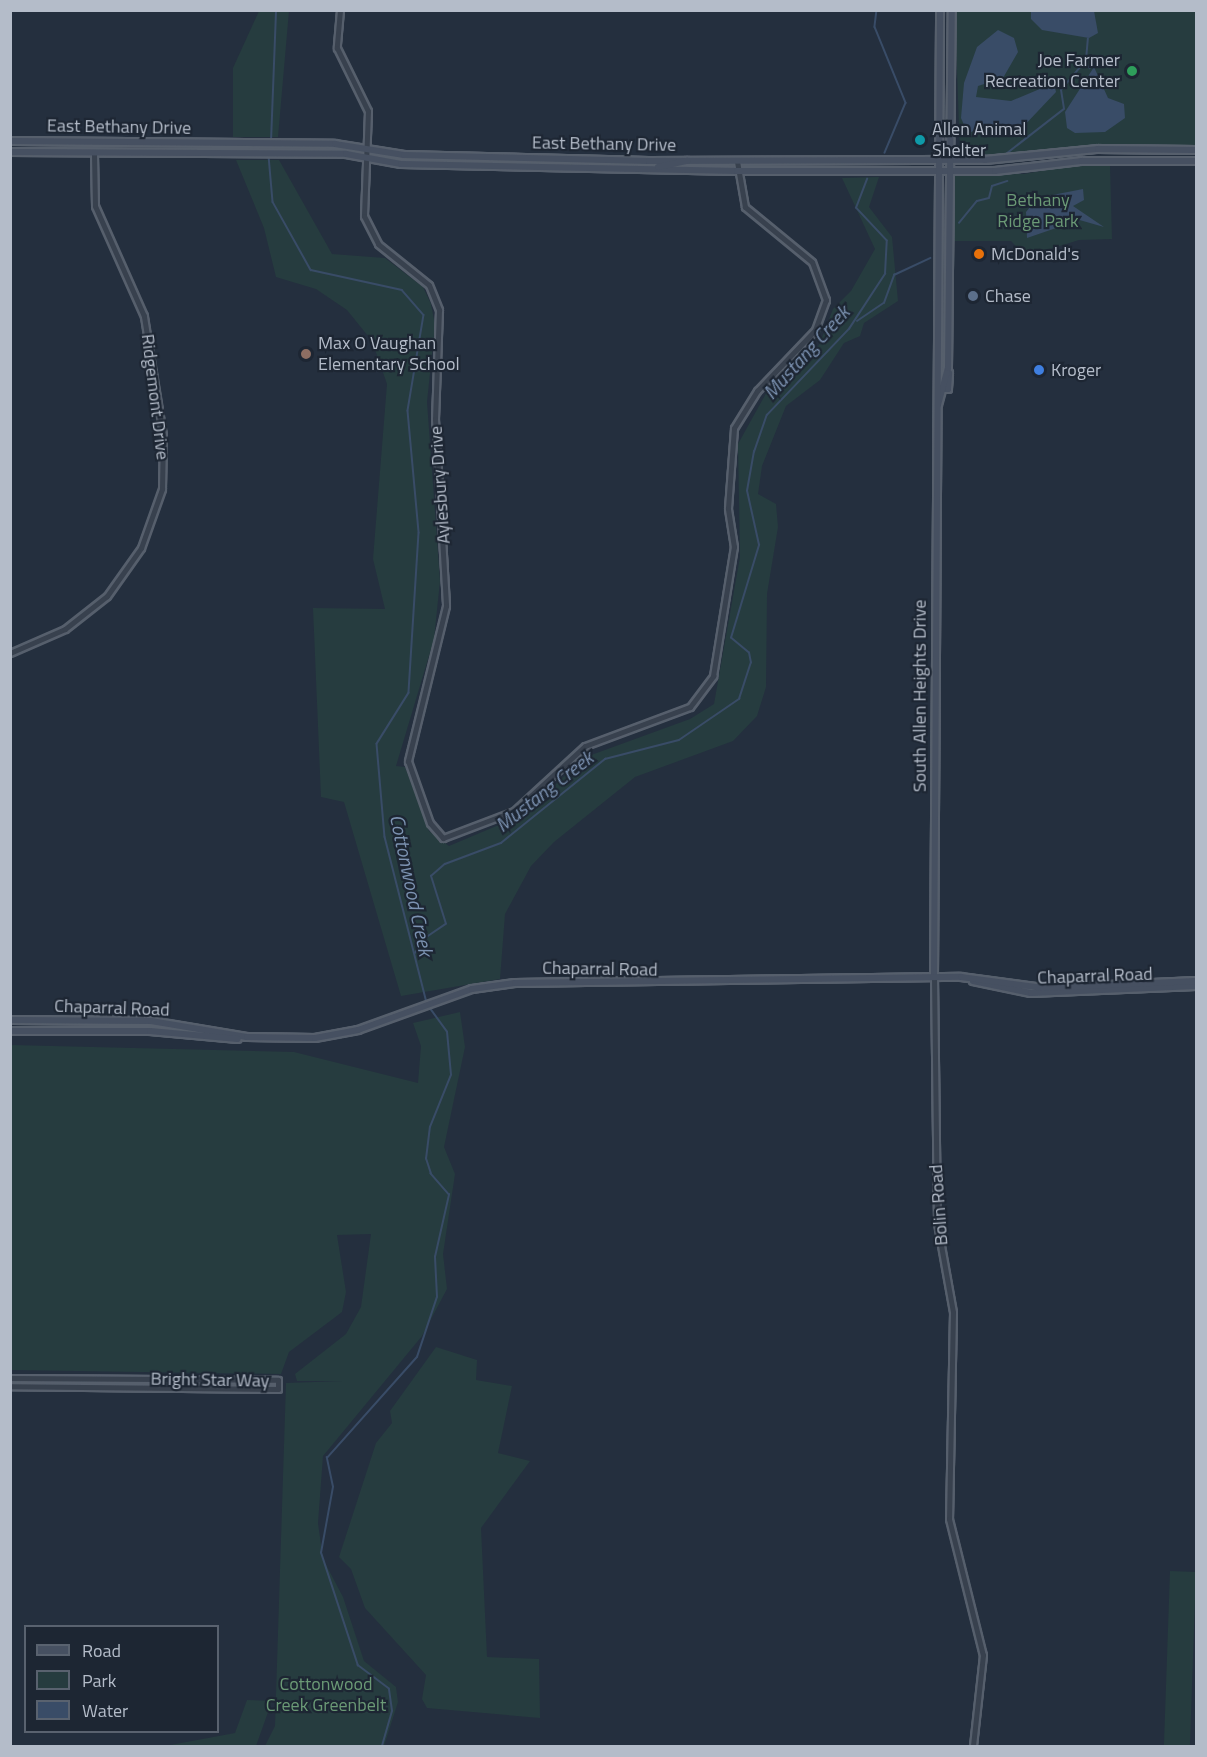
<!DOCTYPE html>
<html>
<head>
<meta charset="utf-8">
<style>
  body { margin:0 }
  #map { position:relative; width:1207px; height:1757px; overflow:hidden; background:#242f3e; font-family:"Titillium Web",sans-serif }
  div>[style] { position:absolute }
  .green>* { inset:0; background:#263c3f; transform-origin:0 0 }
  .water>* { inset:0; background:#394c67 }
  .stream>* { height:1.5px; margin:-0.75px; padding:0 0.75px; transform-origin:0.75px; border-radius:0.75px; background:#394c67 }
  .roads { filter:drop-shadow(2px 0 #565f6c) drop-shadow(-2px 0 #565f6c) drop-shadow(0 2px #565f6c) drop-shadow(0 -2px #565f6c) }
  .tertiary>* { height:5px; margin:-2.5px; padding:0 2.5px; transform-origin:2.5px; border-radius:2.5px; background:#38414e }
  .secondary>* { height:6px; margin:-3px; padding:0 3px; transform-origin:3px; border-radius:3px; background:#465061 }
  .dots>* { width:16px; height:16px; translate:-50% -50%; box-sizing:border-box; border:3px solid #1d2633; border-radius:50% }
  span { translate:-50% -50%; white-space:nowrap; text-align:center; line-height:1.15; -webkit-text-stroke:4.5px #1d2633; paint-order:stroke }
  .poi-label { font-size:18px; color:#b4bcc9 }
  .right { translate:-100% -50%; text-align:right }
  .left { translate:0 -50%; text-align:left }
  .street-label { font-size:18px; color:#b4bcc9 }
  .park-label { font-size:18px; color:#6b9a76 }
  .water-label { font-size:20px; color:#7c92b1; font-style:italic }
  .frame { position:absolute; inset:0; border:12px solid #b4bcc9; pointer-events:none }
  .legend { position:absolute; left:24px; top:1625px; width:195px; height:108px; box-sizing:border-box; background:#1d2633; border:2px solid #59626f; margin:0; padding:8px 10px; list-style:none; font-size:18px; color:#b4bcc9 }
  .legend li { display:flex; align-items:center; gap:12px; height:30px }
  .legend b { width:30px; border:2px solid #59626f }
</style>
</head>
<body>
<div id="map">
  <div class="green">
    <div style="clip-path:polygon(259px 11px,289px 11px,278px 137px,233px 137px,233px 68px)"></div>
    <div style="clip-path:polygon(955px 11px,1196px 11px,1196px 147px,1089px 147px,960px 157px)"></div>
    <div style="clip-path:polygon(236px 160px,279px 160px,332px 254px,385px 258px,423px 287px,431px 304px,435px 325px,427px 402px,440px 581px,434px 639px,396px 766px,405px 767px,429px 831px,449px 846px,525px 814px,583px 758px,690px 719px,714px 704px,740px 557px,738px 444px,769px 388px,819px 345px,833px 309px,851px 291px,875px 249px,842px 178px,879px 177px,869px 207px,892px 237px,898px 301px,864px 323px,860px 336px,844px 343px,820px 380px,786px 406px,762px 466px,758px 494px,776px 504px,778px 527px,767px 594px,766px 687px,757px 716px,733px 741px,635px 777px,554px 842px,531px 866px,505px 914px,500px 979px,401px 996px,344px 802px,321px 797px,313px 608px,385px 609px,373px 559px,387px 384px,372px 341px,347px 310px,316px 289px,276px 277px,264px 228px)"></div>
    <div style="clip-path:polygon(1074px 165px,1110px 165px,1112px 239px,1079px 240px,1047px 250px,1047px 256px,1025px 256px,1011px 241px,952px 241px,955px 175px,1024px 174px)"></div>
    <div style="clip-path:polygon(460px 1012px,465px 1047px,444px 1147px,455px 1174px,443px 1254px,447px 1289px,422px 1336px,323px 1456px,318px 1523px,323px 1559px,343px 1597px,364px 1661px,396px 1687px,398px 1702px,384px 1746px,265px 1746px,275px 1726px,286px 1383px,343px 1381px,297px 1381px,295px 1374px,346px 1334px,361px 1307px,371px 1234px,337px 1235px,346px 1292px,342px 1312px,289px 1352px,281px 1374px,11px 1370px,11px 1045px,294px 1052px,418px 1083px,421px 1046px,413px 1023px)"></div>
    <div style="clip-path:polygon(436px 1347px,477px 1360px,476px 1380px,512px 1386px,498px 1453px,530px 1461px,481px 1528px,487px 1657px,539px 1659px,540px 1718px,427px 1708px,422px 1699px,426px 1675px,365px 1608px,351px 1569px,339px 1557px,376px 1443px,392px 1423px,390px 1411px)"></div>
    <div style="left:1170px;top:1571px;width:26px;height:175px;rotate:2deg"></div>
    <div style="clip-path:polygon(247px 1700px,272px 1701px,256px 1746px,165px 1746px,235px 1733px)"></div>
  </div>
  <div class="water">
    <div style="clip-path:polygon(1031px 11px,1094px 11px,1098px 33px,1089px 38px,1042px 30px,1031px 19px)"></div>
    <div style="clip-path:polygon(998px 30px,1014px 38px,1018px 52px,1003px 78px,978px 86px,976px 97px,1011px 101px,1054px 83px,1056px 92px,1020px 130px,992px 134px,978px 128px,968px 134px,961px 118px,964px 83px,977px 47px)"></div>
    <div style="clip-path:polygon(1094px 67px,1108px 98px,1124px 104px,1125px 118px,1105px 132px,1075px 133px,1067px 128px,1065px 112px)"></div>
    <div style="clip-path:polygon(1083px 189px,1084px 200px,1073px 206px,1104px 227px,1069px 217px,1059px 227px,1027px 238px,1026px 212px,1037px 198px)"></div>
  </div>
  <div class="stream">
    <div style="left:877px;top:10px;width:17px;rotate:97deg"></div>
    <div style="left:875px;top:27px;width:82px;rotate:67.8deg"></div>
    <div style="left:906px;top:103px;width:54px;rotate:112.8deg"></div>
    <div style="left:1085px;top:63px;width:7px;rotate:45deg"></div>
    <div style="left:271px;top:142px;width:132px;rotate:-87.8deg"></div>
    <div style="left:1006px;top:154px;width:73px;rotate:-37.8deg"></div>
    <div style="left:1064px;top:109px;width:19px;rotate:-99deg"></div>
    <div style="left:1061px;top:90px;width:39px;rotate:-50deg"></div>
    <div style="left:1086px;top:60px;width:21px;rotate:-85deg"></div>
    <div style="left:269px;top:156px;width:46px;rotate:85deg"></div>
    <div style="left:273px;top:202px;width:78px;rotate:60.8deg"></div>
    <div style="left:311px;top:270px;width:93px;rotate:12.4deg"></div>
    <div style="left:402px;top:290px;width:33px;rotate:49deg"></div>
    <div style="left:424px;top:315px;width:97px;rotate:99.5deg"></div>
    <div style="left:408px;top:411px;width:122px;rotate:84.8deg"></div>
    <div style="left:419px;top:533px;width:160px;rotate:93.6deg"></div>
    <div style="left:409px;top:693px;width:60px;rotate:122.1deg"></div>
    <div style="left:377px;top:744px;width:93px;rotate:85.1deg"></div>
    <div style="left:385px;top:837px;width:171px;rotate:75.8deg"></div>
    <div style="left:959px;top:223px;width:28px;rotate:-51deg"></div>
    <div style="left:977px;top:201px;width:12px;rotate:-14deg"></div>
    <div style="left:989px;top:198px;width:12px;rotate:-76deg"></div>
    <div style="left:992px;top:186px;width:16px;rotate:-18deg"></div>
    <div style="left:857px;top:321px;width:32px;rotate:-34deg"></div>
    <div style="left:884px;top:303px;width:30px;rotate:-70deg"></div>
    <div style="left:894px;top:275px;width:40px;rotate:-25deg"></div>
    <div style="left:415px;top:953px;width:18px;rotate:-56deg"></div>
    <div style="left:425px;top:938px;width:25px;rotate:-34deg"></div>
    <div style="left:446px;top:924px;width:50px;rotate:-107.4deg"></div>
    <div style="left:431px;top:876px;width:18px;rotate:-41deg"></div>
    <div style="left:445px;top:864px;width:60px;rotate:-20.6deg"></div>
    <div style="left:501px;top:843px;width:134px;rotate:-38.9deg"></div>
    <div style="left:605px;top:759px;width:76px;rotate:-14.4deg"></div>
    <div style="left:679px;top:740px;width:73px;rotate:-34.3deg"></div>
    <div style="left:739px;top:699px;width:38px;rotate:-72deg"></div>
    <div style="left:751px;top:663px;width:10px;rotate:-101deg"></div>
    <div style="left:749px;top:653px;width:23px;rotate:-140deg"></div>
    <div style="left:731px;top:638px;width:97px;rotate:-73.2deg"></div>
    <div style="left:759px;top:545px;width:55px;rotate:-102.5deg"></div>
    <div style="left:747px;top:491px;width:40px;rotate:-80deg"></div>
    <div style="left:754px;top:452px;width:39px;rotate:-71deg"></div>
    <div style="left:767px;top:415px;width:119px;rotate:-46.4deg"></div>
    <div style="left:849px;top:329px;width:66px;rotate:-56.8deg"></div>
    <div style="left:885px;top:274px;width:33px;rotate:-87deg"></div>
    <div style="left:887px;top:241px;width:45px;rotate:-133.2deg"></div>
    <div style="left:856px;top:208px;width:31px;rotate:-69deg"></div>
    <div style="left:382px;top:1746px;width:36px;rotate:-74deg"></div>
    <div style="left:392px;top:1711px;width:22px;rotate:-98deg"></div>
    <div style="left:389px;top:1689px;width:39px;rotate:-143deg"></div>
    <div style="left:358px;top:1666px;width:119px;rotate:-108.1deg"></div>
    <div style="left:321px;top:1553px;width:67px;rotate:-79.7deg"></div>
    <div style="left:333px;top:1487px;width:30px;rotate:-102deg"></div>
    <div style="left:327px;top:1458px;width:135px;rotate:-48.3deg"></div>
    <div style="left:417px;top:1357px;width:63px;rotate:-71.6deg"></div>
    <div style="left:437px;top:1297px;width:40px;rotate:-92.9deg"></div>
    <div style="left:435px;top:1257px;width:64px;rotate:-77.3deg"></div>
    <div style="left:449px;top:1195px;width:28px;rotate:-131deg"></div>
    <div style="left:431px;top:1174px;width:16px;rotate:-108deg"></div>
    <div style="left:426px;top:1159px;width:32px;rotate:-83deg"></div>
    <div style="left:430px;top:1127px;width:56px;rotate:-68deg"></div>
    <div style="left:451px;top:1075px;width:43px;rotate:-95.3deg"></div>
    <div style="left:447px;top:1032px;width:31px;rotate:-126deg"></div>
  </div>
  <div class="roads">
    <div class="tertiary">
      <div style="left:340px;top:10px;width:38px;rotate:95deg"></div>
      <div style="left:337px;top:48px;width:70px;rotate:63.8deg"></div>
      <div style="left:368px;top:111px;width:105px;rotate:92.2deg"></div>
      <div style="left:364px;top:216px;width:31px;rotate:63deg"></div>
      <div style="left:378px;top:244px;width:65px;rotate:38.8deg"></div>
      <div style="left:429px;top:285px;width:27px;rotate:68deg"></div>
      <div style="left:439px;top:310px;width:109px;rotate:92.1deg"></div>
      <div style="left:435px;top:419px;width:187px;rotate:86.6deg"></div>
      <div style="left:446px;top:606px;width:160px;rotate:103.8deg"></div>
      <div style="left:408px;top:761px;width:66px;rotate:70.5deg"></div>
      <div style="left:430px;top:823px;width:20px;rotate:49deg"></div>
      <div style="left:443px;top:838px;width:76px;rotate:-20.8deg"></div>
      <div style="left:514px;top:811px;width:96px;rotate:-42.5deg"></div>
      <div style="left:585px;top:746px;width:112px;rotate:-20.4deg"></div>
      <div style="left:690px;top:707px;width:39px;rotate:-53deg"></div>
      <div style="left:713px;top:676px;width:131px;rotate:-80.8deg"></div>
      <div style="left:734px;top:547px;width:39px;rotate:-99deg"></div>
      <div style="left:728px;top:508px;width:80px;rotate:-85.7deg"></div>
      <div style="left:734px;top:428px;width:44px;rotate:-58.1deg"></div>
      <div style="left:757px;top:391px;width:84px;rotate:-46.4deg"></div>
      <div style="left:815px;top:330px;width:32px;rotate:-70deg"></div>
      <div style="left:826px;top:300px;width:40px;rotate:-110.2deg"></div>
      <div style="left:812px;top:262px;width:87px;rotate:-140.6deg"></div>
      <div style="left:745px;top:207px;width:47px;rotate:-99.9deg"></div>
      <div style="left:10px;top:653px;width:60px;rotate:-23.6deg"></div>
      <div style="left:65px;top:629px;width:53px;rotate:-38.2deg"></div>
      <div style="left:107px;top:596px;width:59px;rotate:-54.7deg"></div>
      <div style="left:141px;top:548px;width:63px;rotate:-70.4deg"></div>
      <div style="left:162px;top:489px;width:54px;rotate:-88.9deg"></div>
      <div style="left:163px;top:435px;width:121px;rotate:-99.1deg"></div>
      <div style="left:144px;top:316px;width:120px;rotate:-114deg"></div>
      <div style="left:95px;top:206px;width:53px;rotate:-91.1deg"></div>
      <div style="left:934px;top:976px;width:247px;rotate:89.3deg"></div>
      <div style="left:937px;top:1223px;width:90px;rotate:79.8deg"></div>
      <div style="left:953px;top:1312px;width:207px;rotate:91.1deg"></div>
      <div style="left:949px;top:1519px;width:140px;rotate:76deg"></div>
      <div style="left:983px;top:1655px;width:92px;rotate:96.3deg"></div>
      <div style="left:10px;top:1378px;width:268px;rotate:0.4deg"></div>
      <div style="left:278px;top:1380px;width:9px;rotate:90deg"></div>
      <div style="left:278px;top:1389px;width:268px;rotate:-179.4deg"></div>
    </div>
    <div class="secondary">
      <div style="left:10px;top:141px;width:325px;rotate:0.5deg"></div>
      <div style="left:335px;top:144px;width:70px;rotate:9.1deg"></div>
      <div style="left:404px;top:155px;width:245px;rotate:1.4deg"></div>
      <div style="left:649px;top:161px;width:336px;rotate:-0.2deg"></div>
      <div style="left:985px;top:160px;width:114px;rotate:-5.6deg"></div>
      <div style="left:1098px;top:149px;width:98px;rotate:0.6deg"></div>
      <div style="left:10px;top:152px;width:336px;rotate:0.3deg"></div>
      <div style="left:346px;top:154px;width:56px;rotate:10.3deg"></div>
      <div style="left:401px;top:164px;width:336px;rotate:1.2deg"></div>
      <div style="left:737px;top:171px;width:258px"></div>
      <div style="left:995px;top:171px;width:88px;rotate:-6.6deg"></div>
      <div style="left:1082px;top:161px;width:114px"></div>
      <div style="left:658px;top:167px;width:30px;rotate:-12deg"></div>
      <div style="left:942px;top:389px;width:6px"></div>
      <div style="left:948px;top:389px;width:16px;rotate:-86deg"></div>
      <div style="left:938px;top:405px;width:38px;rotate:-75deg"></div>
      <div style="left:948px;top:368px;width:358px;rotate:-89.4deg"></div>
      <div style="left:934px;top:976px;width:966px;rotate:-89.64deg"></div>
      <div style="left:973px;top:981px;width:59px;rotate:11.7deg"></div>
      <div style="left:1031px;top:993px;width:165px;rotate:-2.4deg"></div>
      <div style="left:10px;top:1020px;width:141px;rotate:0.4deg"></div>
      <div style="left:151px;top:1021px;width:97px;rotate:9.5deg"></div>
      <div style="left:247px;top:1037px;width:68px;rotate:0.8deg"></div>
      <div style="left:315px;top:1038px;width:44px;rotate:-10.5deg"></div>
      <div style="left:358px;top:1030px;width:121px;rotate:-19.8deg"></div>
      <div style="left:472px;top:989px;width:43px;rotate:-7.9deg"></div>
      <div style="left:515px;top:983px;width:446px;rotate:-0.8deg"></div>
      <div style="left:961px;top:977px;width:83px;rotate:7.6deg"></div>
      <div style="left:1043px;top:988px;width:153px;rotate:-2.6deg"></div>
      <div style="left:10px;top:1031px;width:140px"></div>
      <div style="left:150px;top:1031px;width:88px;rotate:5.2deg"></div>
    </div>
  </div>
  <div class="dots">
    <div style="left:1132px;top:71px;background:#2e9e5b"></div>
    <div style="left:920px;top:140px;background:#0f9aa8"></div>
    <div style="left:979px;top:254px;background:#e8710a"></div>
    <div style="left:973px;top:296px;background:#5c6f8a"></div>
    <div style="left:306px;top:354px;background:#8d6e63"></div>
    <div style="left:1039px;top:370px;background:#3f7fe0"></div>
  </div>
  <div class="poi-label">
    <span class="right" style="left:1120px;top:71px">Joe Farmer<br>Recreation Center</span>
    <span class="left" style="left:932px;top:140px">Allen Animal<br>Shelter</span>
    <span class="left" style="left:991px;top:254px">McDonald's</span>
    <span class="left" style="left:985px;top:296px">Chase</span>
    <span class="left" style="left:318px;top:354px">Max O Vaughan<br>Elementary School</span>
    <span class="left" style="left:1051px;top:370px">Kroger</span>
  </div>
  <div class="street-label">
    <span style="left:119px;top:127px;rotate:1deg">East Bethany Drive</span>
    <span style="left:604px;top:144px;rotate:1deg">East Bethany Drive</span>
    <span style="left:155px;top:397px;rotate:83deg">Ridgemont Drive</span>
    <span style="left:440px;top:485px;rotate:-94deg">Aylesbury Drive</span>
    <span style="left:920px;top:696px;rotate:-90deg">South Allen Heights Drive</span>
    <span style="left:600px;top:969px;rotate:1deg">Chaparral Road</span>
    <span style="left:1095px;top:976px;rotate:-2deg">Chaparral Road</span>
    <span style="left:112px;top:1008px;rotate:2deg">Chaparral Road</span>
    <span style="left:939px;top:1205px;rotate:-94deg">Bolin Road</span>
    <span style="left:210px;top:1380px;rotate:1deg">Bright Star Way</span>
  </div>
  <div class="park-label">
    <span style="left:1038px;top:211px">Bethany<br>Ridge Park</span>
    <span style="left:326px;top:1695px">Cottonwood<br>Creek Greenbelt</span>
  </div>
  <div class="water-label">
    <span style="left:806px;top:352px;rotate:-48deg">Mustang Creek</span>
    <span style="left:544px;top:791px;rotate:-38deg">Mustang Creek</span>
    <span style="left:412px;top:885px;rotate:78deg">Cottonwood Creek</span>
  </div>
  <div class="frame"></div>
  <ul class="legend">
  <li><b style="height:8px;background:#465061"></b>Road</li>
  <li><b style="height:16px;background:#263c3f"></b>Park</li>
  <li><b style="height:16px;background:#394c67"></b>Water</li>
  </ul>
</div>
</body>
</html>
